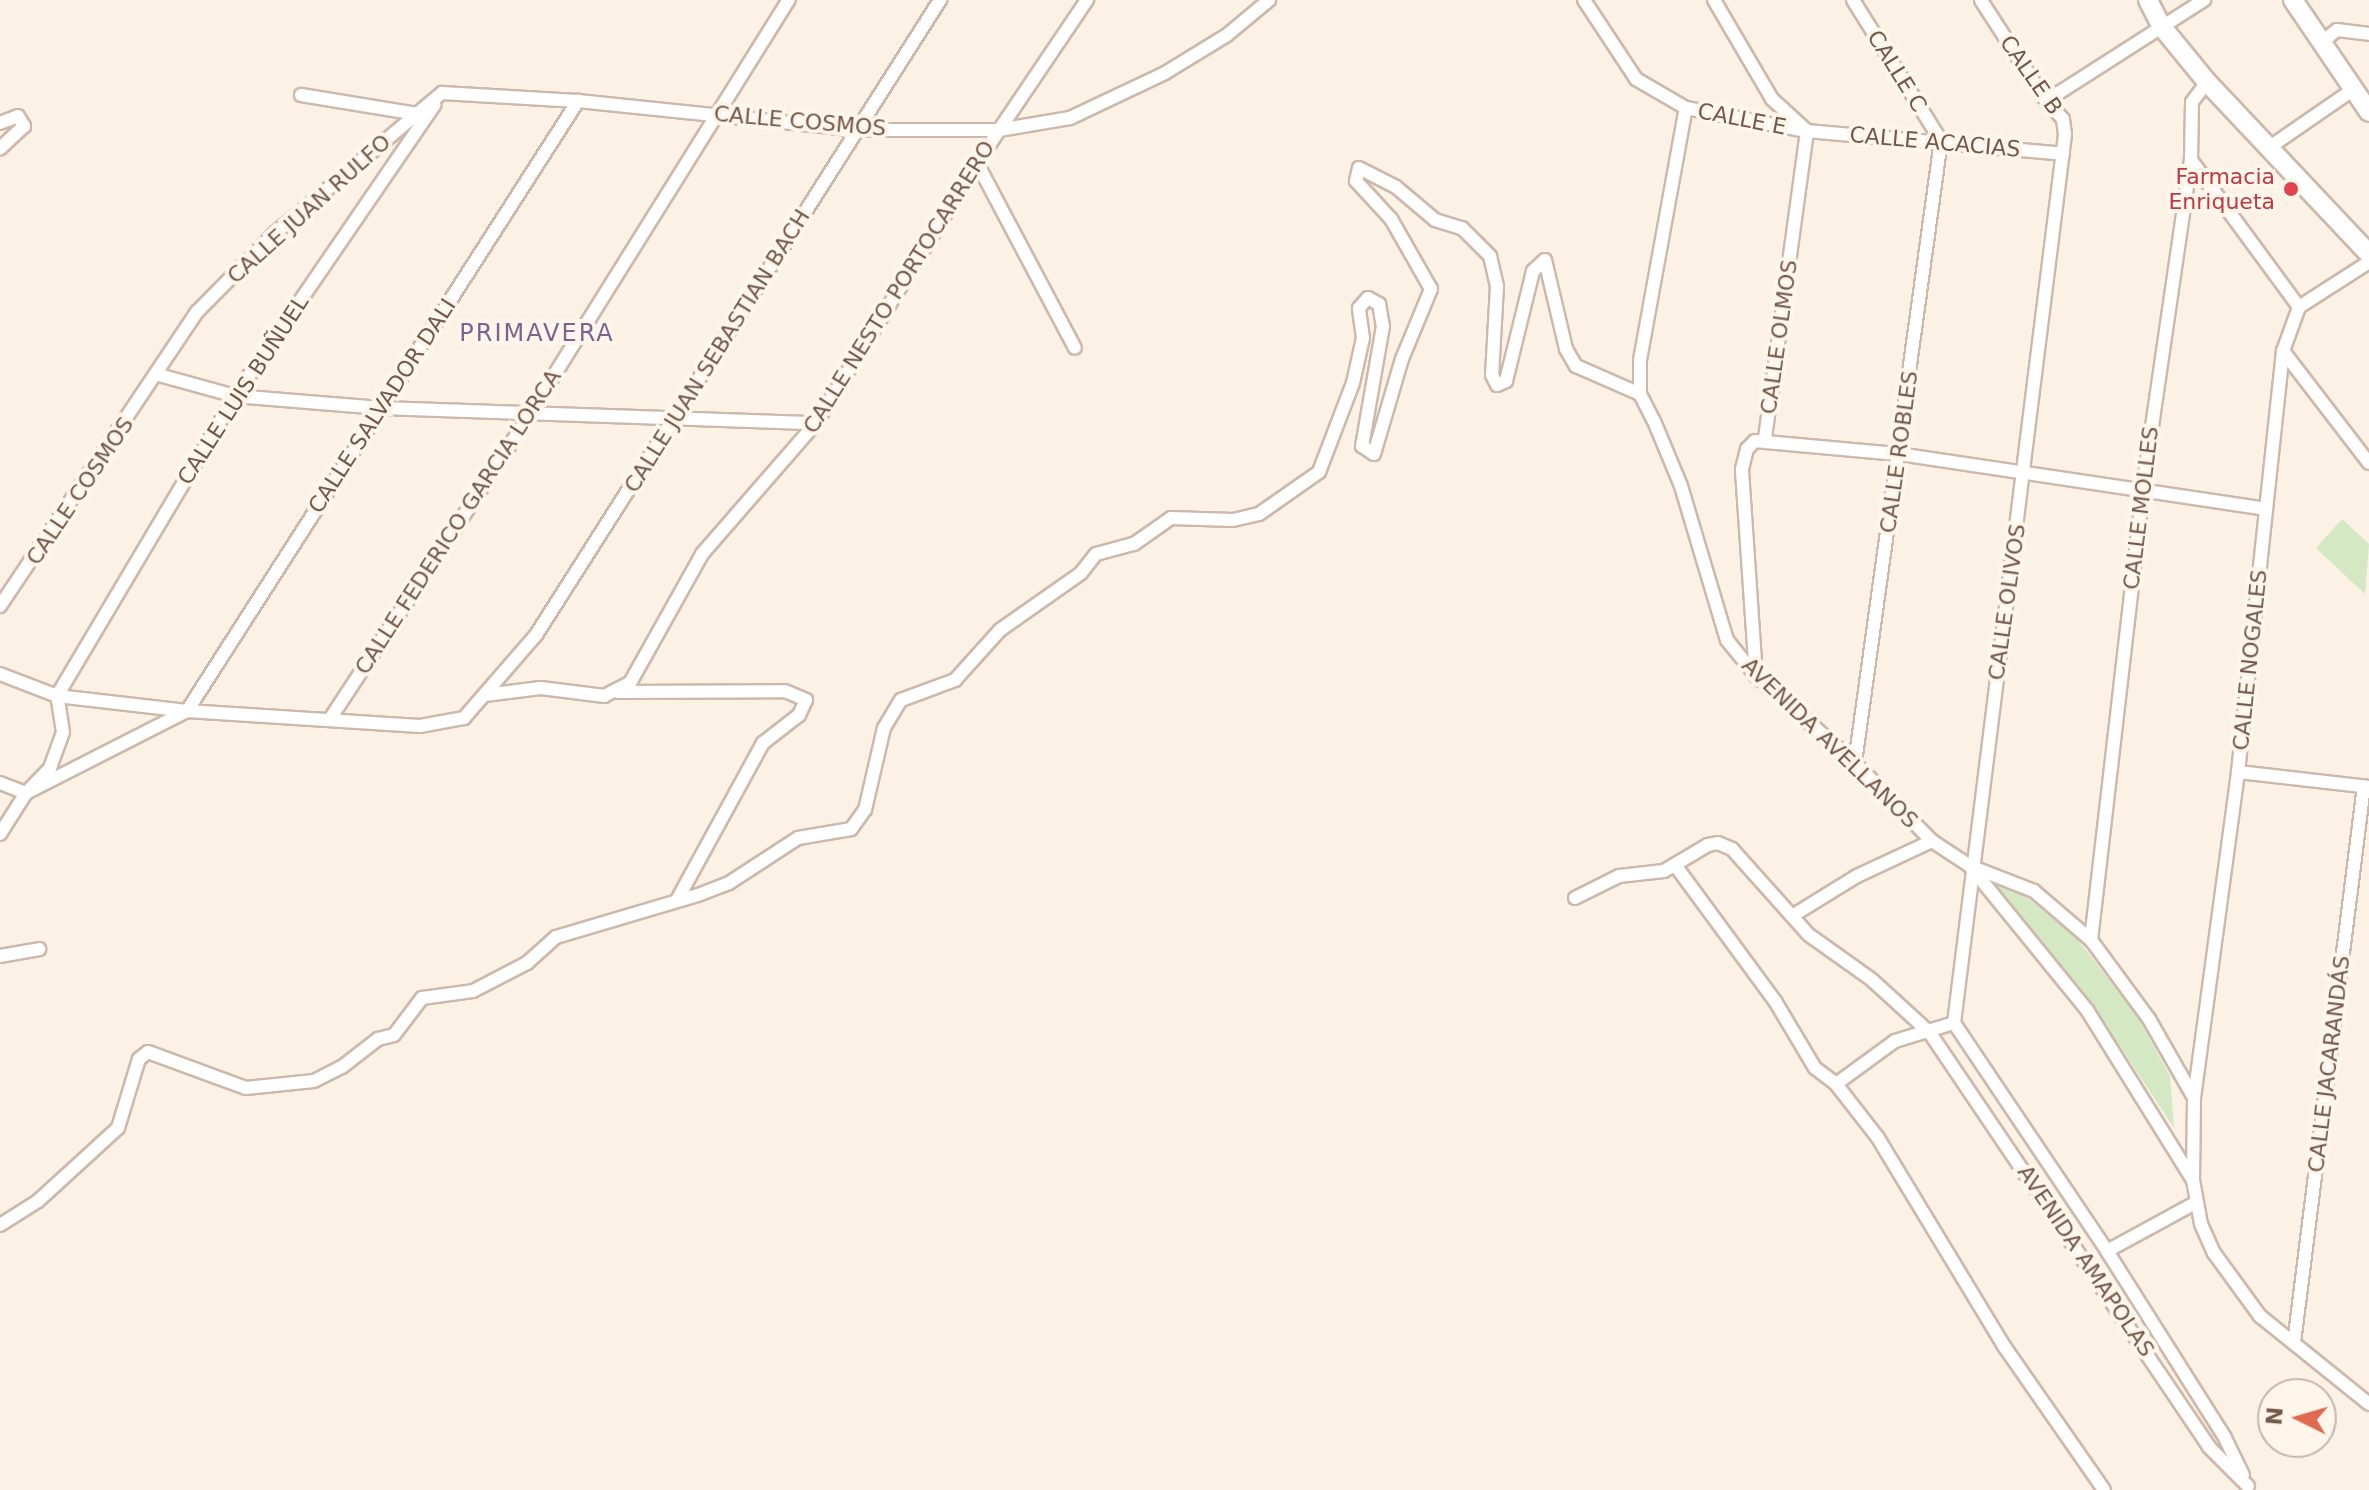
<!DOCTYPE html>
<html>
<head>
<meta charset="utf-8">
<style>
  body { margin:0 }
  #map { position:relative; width:2369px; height:1490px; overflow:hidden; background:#fbf1e5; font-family:"DejaVu Sans",sans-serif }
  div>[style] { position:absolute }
  .green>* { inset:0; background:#d4e8c4 }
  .roads { filter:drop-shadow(2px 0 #ccb9ab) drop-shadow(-2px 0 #ccb9ab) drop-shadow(0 2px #ccb9ab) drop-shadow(0 -2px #ccb9ab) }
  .street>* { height:12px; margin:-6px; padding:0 6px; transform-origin:6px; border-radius:6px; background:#fff }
  .secondary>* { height:18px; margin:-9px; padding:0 9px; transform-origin:9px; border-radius:9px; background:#fff }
  .dots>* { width:22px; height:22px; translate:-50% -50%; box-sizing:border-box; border:4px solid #fef6eb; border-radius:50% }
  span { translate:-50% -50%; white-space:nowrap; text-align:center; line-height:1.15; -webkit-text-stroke:8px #fef6eb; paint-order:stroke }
  .street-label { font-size:22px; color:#73584b }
  .health-label { font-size:22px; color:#be3a42 }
  .right { translate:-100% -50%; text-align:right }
  .neighbourhood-label { font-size:24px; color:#7e638f; letter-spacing:2px }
  .north { position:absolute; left:2257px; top:1378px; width:80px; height:80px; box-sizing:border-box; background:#fef6eb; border:2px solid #c6b7ab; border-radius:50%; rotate:275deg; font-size:22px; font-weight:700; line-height:32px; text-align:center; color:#73584b }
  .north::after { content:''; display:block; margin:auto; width:28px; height:36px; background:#e06a4f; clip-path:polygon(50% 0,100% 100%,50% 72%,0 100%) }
</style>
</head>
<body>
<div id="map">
  <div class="green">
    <div style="clip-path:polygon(2342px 519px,2369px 544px,2365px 594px,2316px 548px)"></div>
    <div style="clip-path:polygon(1994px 882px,2014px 887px,2074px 935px,2138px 1017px,2170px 1076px,2174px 1128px,2087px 996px)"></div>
  </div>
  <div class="roads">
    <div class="street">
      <div style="left:1584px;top:0;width:95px;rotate:56.6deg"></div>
      <div style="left:1636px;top:79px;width:58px;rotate:30.1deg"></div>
      <div style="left:1686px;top:108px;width:123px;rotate:10.8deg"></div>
      <div style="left:1807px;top:131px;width:257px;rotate:5.1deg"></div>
      <div style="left:1714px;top:0;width:115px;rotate:59.6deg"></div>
      <div style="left:1772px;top:99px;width:47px;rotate:42.4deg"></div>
      <div style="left:1853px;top:0;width:166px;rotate:58deg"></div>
      <div style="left:2322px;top:42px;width:19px;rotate:-39deg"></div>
      <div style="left:2337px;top:30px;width:32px;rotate:7deg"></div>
      <div style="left:301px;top:95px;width:118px;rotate:9.3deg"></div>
      <div style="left:2046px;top:101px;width:188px;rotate:-32.6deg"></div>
      <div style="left:0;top:123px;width:19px;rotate:-21deg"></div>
      <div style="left:18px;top:116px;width:12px;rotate:59deg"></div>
      <div style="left:24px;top:126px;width:33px;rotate:137deg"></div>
      <div style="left:2267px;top:149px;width:106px;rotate:-34.6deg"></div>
      <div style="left:2191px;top:160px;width:182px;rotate:53.7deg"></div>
      <div style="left:977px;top:163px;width:209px;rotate:62.1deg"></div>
      <div style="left:2283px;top:351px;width:141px;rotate:52.5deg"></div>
      <div style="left:159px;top:375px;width:79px;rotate:15.4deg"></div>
      <div style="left:235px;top:396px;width:146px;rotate:4.7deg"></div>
      <div style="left:381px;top:408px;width:435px;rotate:2deg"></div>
      <div style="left:1640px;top:394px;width:34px;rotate:-90deg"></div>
      <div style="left:1640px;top:360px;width:256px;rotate:-79.7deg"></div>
      <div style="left:1765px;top:438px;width:310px;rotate:-82.2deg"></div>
      <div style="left:0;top:606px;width:354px;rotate:-56.2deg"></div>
      <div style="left:197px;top:312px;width:111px;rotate:-45.4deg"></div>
      <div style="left:275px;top:233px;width:218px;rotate:-40deg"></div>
      <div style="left:442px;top:93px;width:136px;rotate:3.4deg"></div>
      <div style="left:578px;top:101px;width:281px;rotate:5.9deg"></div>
      <div style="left:857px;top:130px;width:142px"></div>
      <div style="left:999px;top:130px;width:72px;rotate:-9.6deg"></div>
      <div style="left:1070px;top:118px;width:105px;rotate:-25.3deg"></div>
      <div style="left:1165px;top:73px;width:73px;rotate:-31.5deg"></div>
      <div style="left:1227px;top:35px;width:55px;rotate:-39.8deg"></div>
      <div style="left:0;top:674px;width:61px;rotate:21.1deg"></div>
      <div style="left:57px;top:696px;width:131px;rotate:6.6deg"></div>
      <div style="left:187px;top:711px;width:233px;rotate:3.7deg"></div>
      <div style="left:420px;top:726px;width:45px;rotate:-10.3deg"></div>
      <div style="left:464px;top:718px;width:110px;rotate:-49.1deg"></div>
      <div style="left:536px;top:635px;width:753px;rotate:-57.53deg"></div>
      <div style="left:1756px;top:676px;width:207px;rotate:-93.9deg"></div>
      <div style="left:1742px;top:469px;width:21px;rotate:-76deg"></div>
      <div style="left:1747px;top:449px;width:11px;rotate:-45deg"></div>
      <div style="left:1755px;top:441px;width:145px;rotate:5.2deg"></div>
      <div style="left:1899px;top:454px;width:371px;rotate:8.5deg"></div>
      <div style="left:618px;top:692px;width:167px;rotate:-0.3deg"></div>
      <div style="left:785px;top:691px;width:23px;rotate:23deg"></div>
      <div style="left:806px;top:700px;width:17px;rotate:115deg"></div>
      <div style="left:799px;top:715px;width:46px;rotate:142.1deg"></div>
      <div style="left:763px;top:743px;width:179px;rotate:118.7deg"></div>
      <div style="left:485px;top:695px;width:56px;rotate:-7.1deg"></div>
      <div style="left:541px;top:688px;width:64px;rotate:7.2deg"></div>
      <div style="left:604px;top:696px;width:29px;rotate:-27deg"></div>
      <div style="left:630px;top:683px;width:148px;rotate:-60.8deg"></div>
      <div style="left:702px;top:554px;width:174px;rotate:-49deg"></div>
      <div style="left:816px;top:423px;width:306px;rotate:-58.2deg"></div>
      <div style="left:977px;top:163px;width:197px;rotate:-56deg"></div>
      <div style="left:330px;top:719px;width:361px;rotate:-56.7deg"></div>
      <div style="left:528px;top:417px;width:492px;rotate:-58deg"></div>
      <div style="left:1855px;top:763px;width:628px;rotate:-82.13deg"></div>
      <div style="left:2238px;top:772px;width:132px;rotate:6.5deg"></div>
      <div style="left:0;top:783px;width:28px;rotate:21deg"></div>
      <div style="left:26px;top:793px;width:35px;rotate:-46deg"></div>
      <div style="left:50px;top:768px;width:38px;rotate:-70deg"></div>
      <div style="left:63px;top:732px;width:36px;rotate:-99deg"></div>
      <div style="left:57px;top:696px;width:349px;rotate:-59.3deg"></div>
      <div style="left:235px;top:396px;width:353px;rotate:-55.6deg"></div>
      <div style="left:0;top:834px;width:49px;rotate:-57.6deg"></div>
      <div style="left:26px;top:793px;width:181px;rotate:-27deg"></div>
      <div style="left:187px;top:711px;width:725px;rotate:-57.34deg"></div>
      <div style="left:1675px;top:865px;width:169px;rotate:53.7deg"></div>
      <div style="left:1775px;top:1001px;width:78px;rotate:59.2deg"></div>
      <div style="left:1815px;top:1068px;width:26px;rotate:37deg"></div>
      <div style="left:1836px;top:1084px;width:68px;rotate:52.1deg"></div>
      <div style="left:1878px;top:1138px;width:243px;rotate:58.8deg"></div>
      <div style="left:2004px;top:1346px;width:175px;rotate:55.2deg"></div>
      <div style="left:1970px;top:866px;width:186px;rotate:50.9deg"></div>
      <div style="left:2087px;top:1010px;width:199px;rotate:58.1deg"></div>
      <div style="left:1575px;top:898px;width:49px;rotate:-26.6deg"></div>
      <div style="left:1619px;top:876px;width:45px;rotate:-6.3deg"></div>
      <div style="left:1664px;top:871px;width:51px;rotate:-30.6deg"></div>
      <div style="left:1708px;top:845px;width:10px;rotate:-11deg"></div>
      <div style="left:1718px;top:843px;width:15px;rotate:23deg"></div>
      <div style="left:1732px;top:849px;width:115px;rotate:48.2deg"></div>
      <div style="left:1809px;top:935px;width:77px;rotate:35.5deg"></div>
      <div style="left:1872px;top:980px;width:79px;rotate:42.4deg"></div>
      <div style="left:1930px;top:1033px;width:499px;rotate:56deg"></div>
      <div style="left:2209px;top:1447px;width:55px;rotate:45deg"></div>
      <div style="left:1792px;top:916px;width:76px;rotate:-31.6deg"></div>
      <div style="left:1857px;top:876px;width:83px;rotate:-25deg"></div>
      <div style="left:2091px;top:940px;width:455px;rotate:-83.4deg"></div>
      <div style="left:2143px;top:488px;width:331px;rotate:-81.7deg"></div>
      <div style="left:2191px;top:160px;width:58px;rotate:-89deg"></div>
      <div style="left:2192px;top:102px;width:25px;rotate:-53deg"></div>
      <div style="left:0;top:956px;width:40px;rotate:-10deg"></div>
      <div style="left:1954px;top:1023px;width:896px;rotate:-82.88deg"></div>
      <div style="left:2065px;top:134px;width:15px;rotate:-98deg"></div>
      <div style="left:2063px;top:119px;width:25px;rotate:-133deg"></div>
      <div style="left:2046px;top:101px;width:120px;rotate:-122.8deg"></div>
      <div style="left:1954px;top:1023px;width:275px;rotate:56.1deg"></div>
      <div style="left:2107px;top:1251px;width:221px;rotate:57.7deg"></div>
      <div style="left:2225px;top:1438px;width:41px;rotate:64.1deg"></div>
      <div style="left:1836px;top:1084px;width:73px;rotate:-36.1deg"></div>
      <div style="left:1895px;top:1041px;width:62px;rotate:-17deg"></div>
      <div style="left:2194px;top:1098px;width:329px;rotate:-82.3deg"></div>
      <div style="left:2238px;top:772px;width:423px;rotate:-83.9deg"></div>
      <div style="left:2283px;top:351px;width:47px;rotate:-70deg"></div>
      <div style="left:2299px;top:307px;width:83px;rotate:-32.7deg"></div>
      <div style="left:0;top:1225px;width:45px;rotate:-32.3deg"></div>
      <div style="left:38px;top:1201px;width:108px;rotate:-42.4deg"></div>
      <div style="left:118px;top:1128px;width:72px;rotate:-73.1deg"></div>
      <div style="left:139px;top:1059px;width:11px;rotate:-38deg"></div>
      <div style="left:148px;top:1052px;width:104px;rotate:20.2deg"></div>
      <div style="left:246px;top:1088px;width:68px;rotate:-5.9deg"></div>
      <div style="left:314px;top:1081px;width:31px;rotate:-27deg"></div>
      <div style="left:342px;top:1067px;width:46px;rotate:-37.9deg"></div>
      <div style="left:378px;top:1039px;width:16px;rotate:-14deg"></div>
      <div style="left:394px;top:1035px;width:46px;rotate:-52.9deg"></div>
      <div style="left:422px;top:998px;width:51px;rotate:-7.8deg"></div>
      <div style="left:473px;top:991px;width:61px;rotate:-27.4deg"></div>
      <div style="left:527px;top:963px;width:39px;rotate:-42deg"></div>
      <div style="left:556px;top:937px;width:148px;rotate:-16.5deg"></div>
      <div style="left:698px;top:895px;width:33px;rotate:-21deg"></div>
      <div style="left:729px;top:883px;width:82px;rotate:-33.1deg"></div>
      <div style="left:798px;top:838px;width:54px;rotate:-9.6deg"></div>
      <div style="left:851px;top:829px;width:24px;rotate:-54deg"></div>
      <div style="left:865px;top:810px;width:84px;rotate:-77deg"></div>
      <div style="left:884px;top:728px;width:33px;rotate:-59deg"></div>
      <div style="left:901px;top:700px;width:58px;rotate:-20.3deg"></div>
      <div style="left:955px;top:680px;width:67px;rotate:-48deg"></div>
      <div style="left:1000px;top:630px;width:99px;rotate:-35.1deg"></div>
      <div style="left:1081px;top:573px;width:24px;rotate:-52deg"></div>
      <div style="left:1096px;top:554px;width:39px;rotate:-15deg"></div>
      <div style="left:1134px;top:544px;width:45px;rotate:-35.1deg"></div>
      <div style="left:1171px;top:518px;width:62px;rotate:1.8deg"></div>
      <div style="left:1233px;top:520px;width:27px;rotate:-13deg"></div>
      <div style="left:1259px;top:514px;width:73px;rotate:-35deg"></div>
      <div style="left:1319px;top:472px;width:95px;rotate:-69.1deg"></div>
      <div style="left:1353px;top:383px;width:46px;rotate:-77.5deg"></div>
      <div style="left:1363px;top:338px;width:30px;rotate:-98deg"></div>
      <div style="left:1359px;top:308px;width:13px;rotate:-48deg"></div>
      <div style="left:1368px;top:298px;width:13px;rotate:29deg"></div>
      <div style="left:1379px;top:304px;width:22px;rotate:80deg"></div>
      <div style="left:1383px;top:326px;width:122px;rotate:99.9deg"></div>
      <div style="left:1362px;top:446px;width:14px;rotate:34deg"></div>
      <div style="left:1374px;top:454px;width:99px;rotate:-73.6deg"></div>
      <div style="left:1402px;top:359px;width:76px;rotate:-67.5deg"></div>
      <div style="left:1431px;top:289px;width:81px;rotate:-119.7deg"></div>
      <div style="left:1391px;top:219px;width:52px;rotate:-132.6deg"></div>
      <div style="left:1356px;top:181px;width:13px;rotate:-77deg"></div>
      <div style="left:1359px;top:168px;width:42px;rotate:27.2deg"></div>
      <div style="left:1396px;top:187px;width:51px;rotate:40.2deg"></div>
      <div style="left:1435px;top:220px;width:28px;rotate:17deg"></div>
      <div style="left:1462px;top:228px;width:40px;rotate:45deg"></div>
      <div style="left:1490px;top:256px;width:31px;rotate:77deg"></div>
      <div style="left:1497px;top:286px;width:89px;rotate:93.2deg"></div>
      <div style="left:1492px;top:375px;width:11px;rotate:63deg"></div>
      <div style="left:1497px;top:385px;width:10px;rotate:-24deg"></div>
      <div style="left:1506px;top:381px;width:113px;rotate:-76.2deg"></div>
      <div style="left:1533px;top:271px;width:16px;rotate:-43deg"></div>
      <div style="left:1545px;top:260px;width:91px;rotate:76.7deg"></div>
      <div style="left:1566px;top:349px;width:20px;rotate:60deg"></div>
      <div style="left:1576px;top:366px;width:70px;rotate:23.6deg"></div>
      <div style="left:1640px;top:394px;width:30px;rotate:63deg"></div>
      <div style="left:1654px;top:421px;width:70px;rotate:67.4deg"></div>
      <div style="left:1681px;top:486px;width:161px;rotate:73.4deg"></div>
      <div style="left:1727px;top:640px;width:46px;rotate:51.1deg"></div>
      <div style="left:1756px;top:676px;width:132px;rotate:41.3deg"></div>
      <div style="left:1855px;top:763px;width:110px;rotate:45.4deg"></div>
      <div style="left:1932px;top:841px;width:45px;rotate:33.3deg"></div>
      <div style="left:1970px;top:866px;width:69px;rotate:21.3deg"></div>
      <div style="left:2034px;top:891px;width:75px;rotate:40.7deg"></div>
      <div style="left:2091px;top:940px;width:98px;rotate:53.7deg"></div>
      <div style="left:2149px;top:1019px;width:91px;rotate:60.3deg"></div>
      <div style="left:2194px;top:1098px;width:82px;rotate:90.7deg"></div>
      <div style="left:2193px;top:1180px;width:45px;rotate:79.7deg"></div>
      <div style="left:2201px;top:1224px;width:32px;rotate:66deg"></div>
      <div style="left:2214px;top:1253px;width:78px;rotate:53.9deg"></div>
      <div style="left:2260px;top:1316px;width:140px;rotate:38.9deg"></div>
      <div style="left:2107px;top:1251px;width:102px;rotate:-28.6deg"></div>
      <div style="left:2294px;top:1343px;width:561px;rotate:-82.84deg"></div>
    </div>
    <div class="secondary">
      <div style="left:2148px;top:0;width:30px;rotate:63deg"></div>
      <div style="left:2162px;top:27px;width:71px;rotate:50.7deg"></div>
      <div style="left:2207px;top:82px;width:236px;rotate:46.7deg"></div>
      <div style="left:2293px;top:0;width:135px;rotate:55.8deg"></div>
    </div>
  </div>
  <div class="dots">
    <div style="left:2291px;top:189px;background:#e0444e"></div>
  </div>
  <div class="street-label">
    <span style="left:1897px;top:71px;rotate:58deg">CALLE C</span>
    <span style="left:2031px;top:75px;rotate:55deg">CALLE B</span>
    <span style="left:1742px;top:119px;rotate:11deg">CALLE E</span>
    <span style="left:800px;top:121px;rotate:5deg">CALLE COSMOS</span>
    <span style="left:1935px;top:142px;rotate:5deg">CALLE ACACIAS</span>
    <span style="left:309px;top:209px;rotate:-42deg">CALLE JUAN RULFO</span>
    <span style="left:899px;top:287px;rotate:-58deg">CALLE NESTO PORTOCARRERO</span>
    <span style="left:1779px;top:337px;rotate:-82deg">CALLE OLMOS</span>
    <span style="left:717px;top:351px;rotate:-58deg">CALLE JUAN SEBASTIAN BACH</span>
    <span style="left:243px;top:390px;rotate:-57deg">CALLE LUIS BUÑUEL</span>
    <span style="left:382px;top:406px;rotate:-57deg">CALLE SALVADOR DALI</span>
    <span style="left:1899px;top:452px;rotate:-82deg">CALLE ROBLES</span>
    <span style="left:80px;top:491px;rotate:-56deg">CALLE COSMOS</span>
    <span style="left:2141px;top:508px;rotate:-83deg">CALLE MOLLES</span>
    <span style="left:458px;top:522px;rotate:-57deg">CALLE FEDERICO GARCIA LORCA</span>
    <span style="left:2007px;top:602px;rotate:-82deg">CALLE OLIVOS</span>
    <span style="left:2250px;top:660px;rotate:-84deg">CALLE NOGALES</span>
    <span style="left:1830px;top:743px;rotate:44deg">AVENIDA AVELLANOS</span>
    <span style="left:2329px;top:1064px;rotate:-83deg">CALLE JACARANDÁS</span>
    <span style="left:2086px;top:1261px;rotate:56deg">AVENIDA AMAPOLAS</span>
  </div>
  <div class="health-label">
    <span class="right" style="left:2275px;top:189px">Farmacia<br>Enriqueta</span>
  </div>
  <div class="neighbourhood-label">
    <span style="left:537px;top:334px">PRIMAVERA</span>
  </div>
  <div class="north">N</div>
</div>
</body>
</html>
